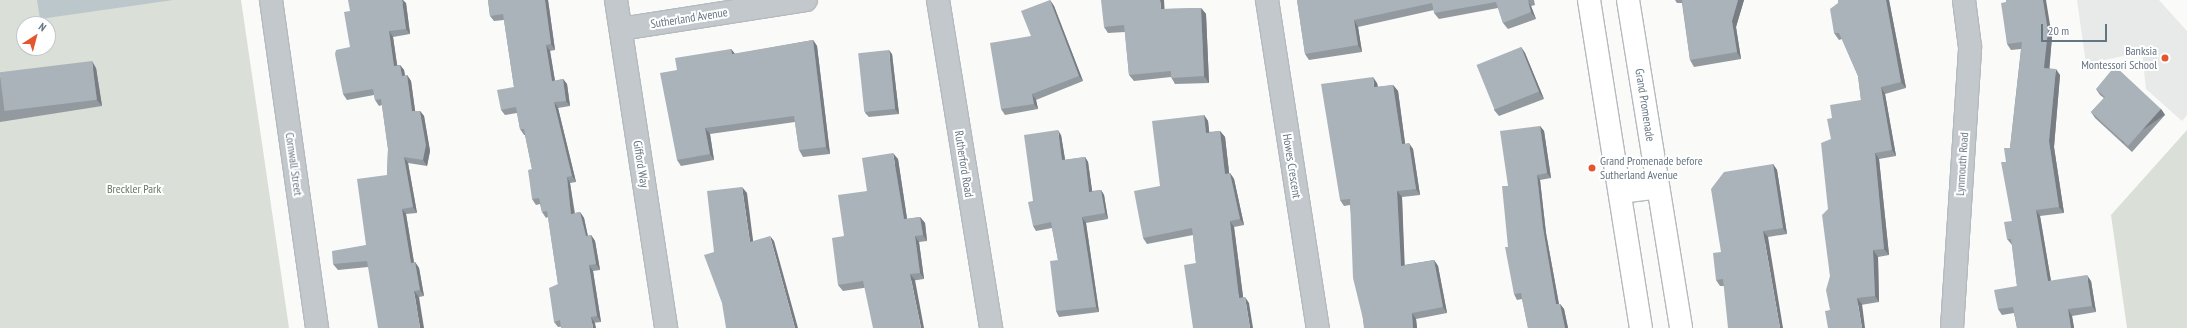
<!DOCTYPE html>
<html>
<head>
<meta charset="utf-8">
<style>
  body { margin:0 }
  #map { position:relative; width:2187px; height:328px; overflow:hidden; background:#fafaf8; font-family:"PT Sans Narrow",sans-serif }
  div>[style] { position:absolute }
  .built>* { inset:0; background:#e8e9e9 }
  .green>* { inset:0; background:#dadfd7 }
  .water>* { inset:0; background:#bbc7cb }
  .roads { filter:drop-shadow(1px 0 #b5babe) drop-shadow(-1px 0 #b5babe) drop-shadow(0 1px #b5babe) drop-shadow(0 -1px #b5babe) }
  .minor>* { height:22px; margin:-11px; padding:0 11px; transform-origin:11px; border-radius:11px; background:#c3c8cc }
  .major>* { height:22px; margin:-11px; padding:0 11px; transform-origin:11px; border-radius:11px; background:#fff }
  .wall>* { inset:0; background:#929a9f }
  .shaded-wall>* { inset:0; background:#777d82; transform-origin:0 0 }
  .building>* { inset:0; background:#aab3b9; transform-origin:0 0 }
  .dots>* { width:11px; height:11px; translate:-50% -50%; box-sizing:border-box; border:2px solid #fff; border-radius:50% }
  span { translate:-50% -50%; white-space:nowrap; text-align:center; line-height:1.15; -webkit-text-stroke:4px #fff; paint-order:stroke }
  .street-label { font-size:12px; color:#657683 }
  .poi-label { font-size:12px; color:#657683 }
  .right { translate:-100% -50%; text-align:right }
  .left { translate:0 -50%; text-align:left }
  .park-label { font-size:12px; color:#687a64 }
  .north { position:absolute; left:16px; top:16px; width:40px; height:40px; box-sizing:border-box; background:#fff; border:1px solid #c1c8cd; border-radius:50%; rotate:36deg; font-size:11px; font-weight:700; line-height:16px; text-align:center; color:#657683 }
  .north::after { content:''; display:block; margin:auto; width:14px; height:18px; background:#e4572e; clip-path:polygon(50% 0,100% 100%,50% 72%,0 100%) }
  .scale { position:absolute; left:2041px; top:24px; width:66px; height:18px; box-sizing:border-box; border:2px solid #657683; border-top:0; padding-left:5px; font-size:12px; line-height:14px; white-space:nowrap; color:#657683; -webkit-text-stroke:3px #fff; paint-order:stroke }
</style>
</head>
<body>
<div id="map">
  <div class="built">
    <div style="clip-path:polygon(2077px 0,2159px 0,2187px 31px,2187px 115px,2182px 121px,2146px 89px,2142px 52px,2086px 64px)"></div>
  </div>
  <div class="green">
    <div style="clip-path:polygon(evenodd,0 0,241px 0,289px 328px,0 328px,0 0,24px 24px,48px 24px,48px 48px,24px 48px,24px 24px)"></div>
    <div style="clip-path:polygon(2187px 130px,2187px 328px,2127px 328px,2111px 215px)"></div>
  </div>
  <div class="water">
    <div style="clip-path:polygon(37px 0,173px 0,40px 19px)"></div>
  </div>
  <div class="roads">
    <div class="minor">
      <div style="left:271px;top:0;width:331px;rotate:82deg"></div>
      <div style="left:616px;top:0;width:332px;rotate:81.3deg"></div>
      <div style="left:938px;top:0;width:332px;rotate:80.8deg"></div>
      <div style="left:1267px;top:0;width:332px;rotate:81.2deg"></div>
      <div style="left:621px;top:29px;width:187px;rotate:-8.9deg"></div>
      <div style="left:1952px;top:328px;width:282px;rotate:-86.3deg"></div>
      <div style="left:1970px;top:47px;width:47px;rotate:-97.3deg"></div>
    </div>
    <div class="major">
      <div style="left:1589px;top:0;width:332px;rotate:81deg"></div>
      <div style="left:1628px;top:0;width:332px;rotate:80.8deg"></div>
      <div style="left:1620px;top:192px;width:38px;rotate:-7deg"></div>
    </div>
  </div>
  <div class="wall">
    <div style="clip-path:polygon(488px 0,548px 0,555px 50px,550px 51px,555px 81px,563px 79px,567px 84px,570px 106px,558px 108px,576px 182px,570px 183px,575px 213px,580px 212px,584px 218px,588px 236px,591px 235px,595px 241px,600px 270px,593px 271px,601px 322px,558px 327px,554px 322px,558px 284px,548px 217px,546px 218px,542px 212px,540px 204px,536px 205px,532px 199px,532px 169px,525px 135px,524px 135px,520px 129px,517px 113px,505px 115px,501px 110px,514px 87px,504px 20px,494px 21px,490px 16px)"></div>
    <div style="clip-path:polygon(1050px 0,1054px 6px,1083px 81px,1036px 100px,1038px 109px,1005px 115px,1001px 109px,1031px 36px)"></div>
    <div style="clip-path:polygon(1297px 0,1534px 0,1535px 5px,1531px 6px,1536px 19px,1508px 29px,1503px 23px,1498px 8px,1439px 19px,1434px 13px,1434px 10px,1358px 27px,1362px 52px,1309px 60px,1305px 54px)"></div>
    <div style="clip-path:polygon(1675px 0,1744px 0,1736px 27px,1741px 59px,1694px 67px,1690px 60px,1682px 3px,1677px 3px)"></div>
    <div style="clip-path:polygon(1838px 0,1889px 0,1906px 88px,1885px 94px,1896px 156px,1879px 159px,1889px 255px,1878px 257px,1879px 302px,1830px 310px,1830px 276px,1828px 209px,1831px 139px,1832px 118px,1861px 100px,1858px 76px,1842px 39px,1839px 40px,1834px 33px,1838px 3px)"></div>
    <div style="clip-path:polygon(2006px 2px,2052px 37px,2049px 68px,2060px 75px,2054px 147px,2064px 213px,2040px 216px,2051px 281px,2091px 281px,2096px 312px,2072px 316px,2074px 328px,2017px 328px,2014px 313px,2002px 315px,1998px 309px,2017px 286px,2012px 245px,2007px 239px,2012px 221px,2006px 162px,2010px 148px,2021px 49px,2011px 50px,2007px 44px)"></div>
    <div style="clip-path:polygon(406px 3px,410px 34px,393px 37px,397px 65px,400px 65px,404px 70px,405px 76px,407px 75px,411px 81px,415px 111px,420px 111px,424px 116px,430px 151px,427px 166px,408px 163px,417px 213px,406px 214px,414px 262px,415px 262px,419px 268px,424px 296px,419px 297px,368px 267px,338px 270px,333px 264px,366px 245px,387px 175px,388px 149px,382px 105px,379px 106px,375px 100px,374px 95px,347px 100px,343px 94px,350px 47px,350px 11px)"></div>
    <div style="clip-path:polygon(1201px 8px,1206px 14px,1209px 83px,1175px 84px,1171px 77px,1134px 81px,1129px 75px,1125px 32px,1108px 33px,1104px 27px,1165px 9px)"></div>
    <div style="clip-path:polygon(813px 40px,817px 46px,830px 154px,803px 157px,799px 150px,795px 122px,710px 134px,714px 160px,681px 166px,677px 160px,677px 70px,731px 49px,735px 54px)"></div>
    <div style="clip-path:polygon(1521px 47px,1525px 53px,1544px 99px,1499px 116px,1494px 110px)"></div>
    <div style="clip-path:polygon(892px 54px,899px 114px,869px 117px,865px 113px)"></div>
    <div style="clip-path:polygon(96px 68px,102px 106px,0 122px,0 77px)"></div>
    <div style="clip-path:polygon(1377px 83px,1378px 87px,1393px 85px,1398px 91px,1405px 144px,1413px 149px,1420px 195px,1402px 197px,1404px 265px,1434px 260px,1438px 266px,1447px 313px,1416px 319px,1417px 328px,1364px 328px,1350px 205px,1344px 206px,1340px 200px)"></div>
    <div style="clip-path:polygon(2096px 89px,2161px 109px,2165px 115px,2132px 152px,2095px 118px,2091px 112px,2104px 98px,2100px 95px)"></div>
    <div style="clip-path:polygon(1204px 115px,1208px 121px,1209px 132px,1220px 131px,1225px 137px,1229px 173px,1230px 173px,1234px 179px,1244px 225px,1234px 227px,1243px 297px,1249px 303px,1196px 263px,1193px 235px,1147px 244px,1143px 238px,1160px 186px)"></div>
    <div style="clip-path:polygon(1540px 126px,1544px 131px,1551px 178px,1540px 180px,1546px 233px,1559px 304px,1560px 304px,1564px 309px,1568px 328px,1528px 328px,1522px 299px,1517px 300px,1514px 294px,1508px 186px)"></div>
    <div style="clip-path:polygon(1061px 135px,1065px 160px,1085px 157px,1088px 162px,1092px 191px,1101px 190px,1104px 195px,1108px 219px,1086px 223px,1099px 312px,1059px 317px,1056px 311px,1058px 260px,1052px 228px,1036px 231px,1033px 226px,1033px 201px)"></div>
    <div style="clip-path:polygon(898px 159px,907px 219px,920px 217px,925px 223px,927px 241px,919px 242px,924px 279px,843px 291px,838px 285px,844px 236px)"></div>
    <div style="clip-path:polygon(1773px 164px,1777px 170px,1787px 234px,1768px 237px,1724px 286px,1720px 286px,1716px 280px,1721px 252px)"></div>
  </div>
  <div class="shaded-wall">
    <div style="clip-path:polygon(402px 0,403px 0,406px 3px,410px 34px,406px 29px)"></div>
    <div style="clip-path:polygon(545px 0,548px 0,555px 50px,551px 44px)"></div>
    <div style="clip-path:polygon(1050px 0,1054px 6px,1083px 81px,1079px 76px)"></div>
    <div style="clip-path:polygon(1160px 0,1164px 0,1165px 16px,1161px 9px)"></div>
    <div style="clip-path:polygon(1527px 0,1531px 6px,1536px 19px,1531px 12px)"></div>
    <div style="clip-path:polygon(1738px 0,1744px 0,1736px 27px,1741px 59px,1737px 52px,1732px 21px)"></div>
    <div style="clip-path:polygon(1886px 0,1889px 0,1906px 88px,1901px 82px)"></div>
    <div style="clip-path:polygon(2043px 0,2046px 0,2052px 37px,2049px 74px,2044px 68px)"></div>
    <div style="clip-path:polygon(1201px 8px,1206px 14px,1209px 83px,1204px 76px)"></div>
    <div style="clip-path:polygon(1354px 20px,1358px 27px,1362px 52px,1358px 45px)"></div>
    <div style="clip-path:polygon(389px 31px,393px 37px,398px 71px,394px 66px)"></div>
    <div style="clip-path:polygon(813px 40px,817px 46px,830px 154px,826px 147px)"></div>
    <div style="clip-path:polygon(546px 45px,550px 51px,556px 87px,552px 81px)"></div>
    <div style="clip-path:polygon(1521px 47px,1525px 53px,1544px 99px,1539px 92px)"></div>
    <div style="clip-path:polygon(731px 49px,736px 55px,732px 54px)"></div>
    <div style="clip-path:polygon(889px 50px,892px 54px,899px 114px,895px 109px)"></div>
    <div style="clip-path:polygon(92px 61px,96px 68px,102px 106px,97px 100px)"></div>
    <div style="clip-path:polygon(400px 65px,404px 70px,406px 82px,402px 76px)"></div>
    <div style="clip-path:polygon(2056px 69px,2060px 75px,2054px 147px,2064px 213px,2059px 207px,2049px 141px)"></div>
    <div style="clip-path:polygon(407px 75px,411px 81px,416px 117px,412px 111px)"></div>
    <div style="clip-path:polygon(1373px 77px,1377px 83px,1379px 93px,1374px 87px)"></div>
    <div style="clip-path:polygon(563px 79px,567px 84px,570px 106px,566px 101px)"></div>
    <div style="clip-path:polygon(1393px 85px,1398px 91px,1406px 150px,1402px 144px)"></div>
    <div style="clip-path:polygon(1881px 87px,1885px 94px,1896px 156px,1892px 150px)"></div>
    <div style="clip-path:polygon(1032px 94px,1036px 100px,1038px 109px,1034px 104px)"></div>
    <div style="clip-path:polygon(554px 102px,558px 108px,576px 182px,572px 176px)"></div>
    <div style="left:2161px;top:109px;width:7px;height:50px;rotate:56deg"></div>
    <div style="clip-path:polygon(420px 111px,424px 116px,430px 151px,427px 166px,423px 160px)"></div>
    <div style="clip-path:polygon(1204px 115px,1208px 121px,1210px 139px,1206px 133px)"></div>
    <div style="clip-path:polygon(1540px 126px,1544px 131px,1551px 178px,1547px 173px)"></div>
    <div style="clip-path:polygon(705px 128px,710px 134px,714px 160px,710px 154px)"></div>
    <div style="clip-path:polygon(1058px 130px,1061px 135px,1066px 165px,1062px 160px)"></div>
    <div style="clip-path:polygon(1220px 131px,1225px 137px,1230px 180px,1225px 174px)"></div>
    <div style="clip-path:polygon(1409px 143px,1413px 149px,1420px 195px,1416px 189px)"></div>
    <div style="clip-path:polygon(893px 153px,898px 159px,908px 225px,904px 219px)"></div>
    <div style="clip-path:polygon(1875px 153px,1879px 159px,1889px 255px,1884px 249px)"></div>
    <div style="clip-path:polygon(404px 157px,408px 163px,417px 213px,413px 207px)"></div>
    <div style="clip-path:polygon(1085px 157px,1088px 162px,1093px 197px,1089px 192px)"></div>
    <div style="clip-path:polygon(1773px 164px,1777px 170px,1787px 234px,1783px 228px)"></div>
    <div style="clip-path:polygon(1230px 173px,1234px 179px,1244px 225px,1240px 219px)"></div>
    <div style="clip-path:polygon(1537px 175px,1540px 180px,1546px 233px,1560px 310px,1556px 304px,1543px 228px)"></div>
    <div style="clip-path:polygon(567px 177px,570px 183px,575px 219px,571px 214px)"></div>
    <div style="clip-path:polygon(742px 187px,747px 193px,754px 248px,750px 242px)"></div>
    <div style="clip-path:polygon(1101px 190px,1104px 195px,1108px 219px,1105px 213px)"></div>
    <div style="clip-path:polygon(1397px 191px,1402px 197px,1405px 272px,1401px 266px)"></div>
    <div style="clip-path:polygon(402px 209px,406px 214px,415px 269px,411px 263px)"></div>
    <div style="clip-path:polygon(2036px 210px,2040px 216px,2052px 287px,2048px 281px)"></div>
    <div style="clip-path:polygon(580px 212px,584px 218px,589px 242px,586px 236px)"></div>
    <div style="clip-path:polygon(920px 217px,925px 223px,927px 241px,923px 235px)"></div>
    <div style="clip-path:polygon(1082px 217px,1086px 223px,1099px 312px,1096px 307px)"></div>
    <div style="clip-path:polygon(1230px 221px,1234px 227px,1244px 304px,1239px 298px)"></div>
    <div style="clip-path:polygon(1763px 231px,1768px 237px,1783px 328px,1780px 328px)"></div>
    <div style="clip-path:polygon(591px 235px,595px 241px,600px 270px,596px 264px)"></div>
    <div style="clip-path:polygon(770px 236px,774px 241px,798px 328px,795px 328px)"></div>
    <div style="clip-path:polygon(915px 236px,919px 242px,924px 279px,920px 273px)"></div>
    <div style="clip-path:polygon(1873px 250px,1878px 257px,1879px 302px,1875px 296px)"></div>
    <div style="clip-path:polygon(1434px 260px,1438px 266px,1447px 313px,1443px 307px)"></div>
    <div style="clip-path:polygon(415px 262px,419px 268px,424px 296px,420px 290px)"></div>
    <div style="clip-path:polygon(589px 265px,593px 271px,601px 322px,597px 316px)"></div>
    <div style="clip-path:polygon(910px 274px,915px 280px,924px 328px,921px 328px)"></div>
    <div style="clip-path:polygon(2087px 275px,2091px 281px,2096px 312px,2092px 306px)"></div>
    <div style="clip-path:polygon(414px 291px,419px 297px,424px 328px,420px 328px)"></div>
    <div style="clip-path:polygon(1245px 297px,1249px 303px,1253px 328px,1250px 328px)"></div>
    <div style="clip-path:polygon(1857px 298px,1862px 304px,1865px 328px,1862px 328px)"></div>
    <div style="clip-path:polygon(1560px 304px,1564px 309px,1568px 328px,1565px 328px)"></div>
    <div style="clip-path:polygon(2068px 309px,2072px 316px,2074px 328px,2071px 328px)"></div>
    <div style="clip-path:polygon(1412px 313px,1416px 319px,1417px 328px,1413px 328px)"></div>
    <div style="clip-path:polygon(591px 317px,595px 323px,596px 328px,593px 328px)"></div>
  </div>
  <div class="building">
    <div style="clip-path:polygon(348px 0,402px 0,406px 29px,389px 31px,394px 66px,400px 65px,402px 76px,407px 75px,412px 111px,420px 111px,426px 145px,423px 160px,404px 157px,413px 207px,402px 209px,411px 263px,415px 262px,420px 290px,414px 291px,420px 328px,378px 328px,367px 261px,333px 264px,332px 251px,366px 245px,357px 179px,387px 175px,388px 149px,381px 99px,375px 100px,373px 89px,343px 94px,335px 54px,336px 50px,350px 47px,344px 12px,350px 11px)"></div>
    <div style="clip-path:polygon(488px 0,545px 0,551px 44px,546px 45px,552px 81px,563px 79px,566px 101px,554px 102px,572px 176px,567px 177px,571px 214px,580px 212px,586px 236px,591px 235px,596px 264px,589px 265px,597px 316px,591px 317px,593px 328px,561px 328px,560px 320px,554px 322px,549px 288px,558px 284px,547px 211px,542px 212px,539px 198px,532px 199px,528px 170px,532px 169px,524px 129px,520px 129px,516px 107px,501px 110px,497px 90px,514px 87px,503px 14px,490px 16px)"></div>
    <div style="clip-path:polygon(1050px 0,1079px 76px,1032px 94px,1034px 104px,1001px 109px,990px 43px,1031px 36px,1021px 11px)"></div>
    <div style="clip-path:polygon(1101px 0,1160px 0,1161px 9px,1201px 8px,1204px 76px,1171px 78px,1171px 71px,1129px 75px,1124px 25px,1104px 27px)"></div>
    <div style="clip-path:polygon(1297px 0,1528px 0,1531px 12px,1503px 23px,1496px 2px,1434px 13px,1432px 3px,1354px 20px,1358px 45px,1305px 54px)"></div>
    <div style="clip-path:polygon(1682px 0,1738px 0,1732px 21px,1737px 52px,1690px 60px)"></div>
    <div style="clip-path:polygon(1838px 0,1886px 0,1901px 82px,1881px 87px,1892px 150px,1875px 153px,1884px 249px,1873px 250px,1875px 296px,1857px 298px,1862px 328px,1828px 328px,1825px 311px,1830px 310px,1826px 290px,1830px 276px,1822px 215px,1828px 209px,1821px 143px,1831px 139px,1827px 119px,1832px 118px,1830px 105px,1861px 100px,1858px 76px,1839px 33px,1834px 33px,1830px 9px,1838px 3px)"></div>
    <div style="clip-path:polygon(2006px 0,2043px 0,2048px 31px,2044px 68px,2056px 69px,2049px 141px,2059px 207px,2036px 210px,2048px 281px,2087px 275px,2092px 306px,2068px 309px,2071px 328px,2017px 328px,2013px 307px,1998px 309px,1994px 290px,2017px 286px,2011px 239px,2007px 239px,2004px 222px,2012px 221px,2001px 162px,2006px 162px,2004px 148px,2010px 148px,2022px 42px,2007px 44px,2001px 3px,2006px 2px)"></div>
    <div style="clip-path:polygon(813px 40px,826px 147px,799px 150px,794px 116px,705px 128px,710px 154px,677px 160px,660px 73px,677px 70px,675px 58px,731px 49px,732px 54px)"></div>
    <div style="left:1521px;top:47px;width:48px;height:48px;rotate:68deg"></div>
    <div style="left:889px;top:50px;width:59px;height:31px;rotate:84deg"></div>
    <div style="left:92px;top:61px;width:39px;height:93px;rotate:83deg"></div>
    <div style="clip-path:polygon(2115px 66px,2161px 109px,2128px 146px,2091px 112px,2105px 97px,2096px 89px)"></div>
    <div style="clip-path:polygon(1373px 77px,1374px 87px,1393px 85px,1402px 144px,1409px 143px,1416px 189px,1397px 191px,1401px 266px,1434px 260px,1443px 307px,1412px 313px,1413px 328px,1364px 328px,1364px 323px,1353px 278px,1350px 199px,1340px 200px,1321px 84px)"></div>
    <div style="clip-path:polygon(1204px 115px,1206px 133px,1220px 131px,1225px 174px,1230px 173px,1240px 219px,1230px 221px,1239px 298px,1245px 297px,1250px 328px,1193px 328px,1184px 265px,1196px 263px,1192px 228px,1143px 238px,1134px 191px,1160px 186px,1152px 121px)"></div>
    <div style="clip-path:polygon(1540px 126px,1547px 173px,1537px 175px,1543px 228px,1556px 304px,1560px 304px,1565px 328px,1528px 328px,1521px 293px,1514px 294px,1505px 247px,1508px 247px,1502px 186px,1508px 186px,1500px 131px)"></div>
    <div style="clip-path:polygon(1058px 130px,1062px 160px,1085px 157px,1089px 192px,1101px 190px,1105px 213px,1082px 217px,1096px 307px,1056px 311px,1050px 261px,1058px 260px,1051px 222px,1033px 226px,1028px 202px,1033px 201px,1024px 135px)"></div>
    <div style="clip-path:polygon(893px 153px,904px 219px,920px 217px,923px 235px,915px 236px,920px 273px,910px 274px,921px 328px,873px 328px,863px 281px,838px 285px,832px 238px,844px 236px,838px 195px,867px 191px,862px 158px)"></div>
    <div style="clip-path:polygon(1773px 164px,1783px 228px,1763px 231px,1780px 328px,1728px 328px,1723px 279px,1716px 280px,1713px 253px,1721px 252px,1711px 189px,1724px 172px)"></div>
    <div style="clip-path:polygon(742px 187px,750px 242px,770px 236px,795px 328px,726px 328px,722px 303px,704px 255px,714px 252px,707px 191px)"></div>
  </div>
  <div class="dots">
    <div style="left:2165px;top:58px;background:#e4572e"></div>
    <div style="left:1592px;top:168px;background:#e4572e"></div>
  </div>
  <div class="street-label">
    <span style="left:689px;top:18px;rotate:-9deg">Sutherland Avenue</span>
    <span style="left:1645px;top:105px;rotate:81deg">Grand Promenade</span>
    <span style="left:294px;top:164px;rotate:82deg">Cornwall Street</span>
    <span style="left:641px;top:164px;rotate:81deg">Gifford Way</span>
    <span style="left:964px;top:164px;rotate:81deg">Rutherford Road</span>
    <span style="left:1962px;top:164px;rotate:-86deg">Lynmouth Road</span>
    <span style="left:1292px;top:166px;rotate:81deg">Howes Crescent</span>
  </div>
  <div class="poi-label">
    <span class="right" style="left:2157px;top:58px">Banksia<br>Montessori School</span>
    <span class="left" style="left:1600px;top:168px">Grand Promenade before<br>Sutherland Avenue</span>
  </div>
  <div class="park-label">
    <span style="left:134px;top:189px">Breckler Park</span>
  </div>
  <div class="north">N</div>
  <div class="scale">20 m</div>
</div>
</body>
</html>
